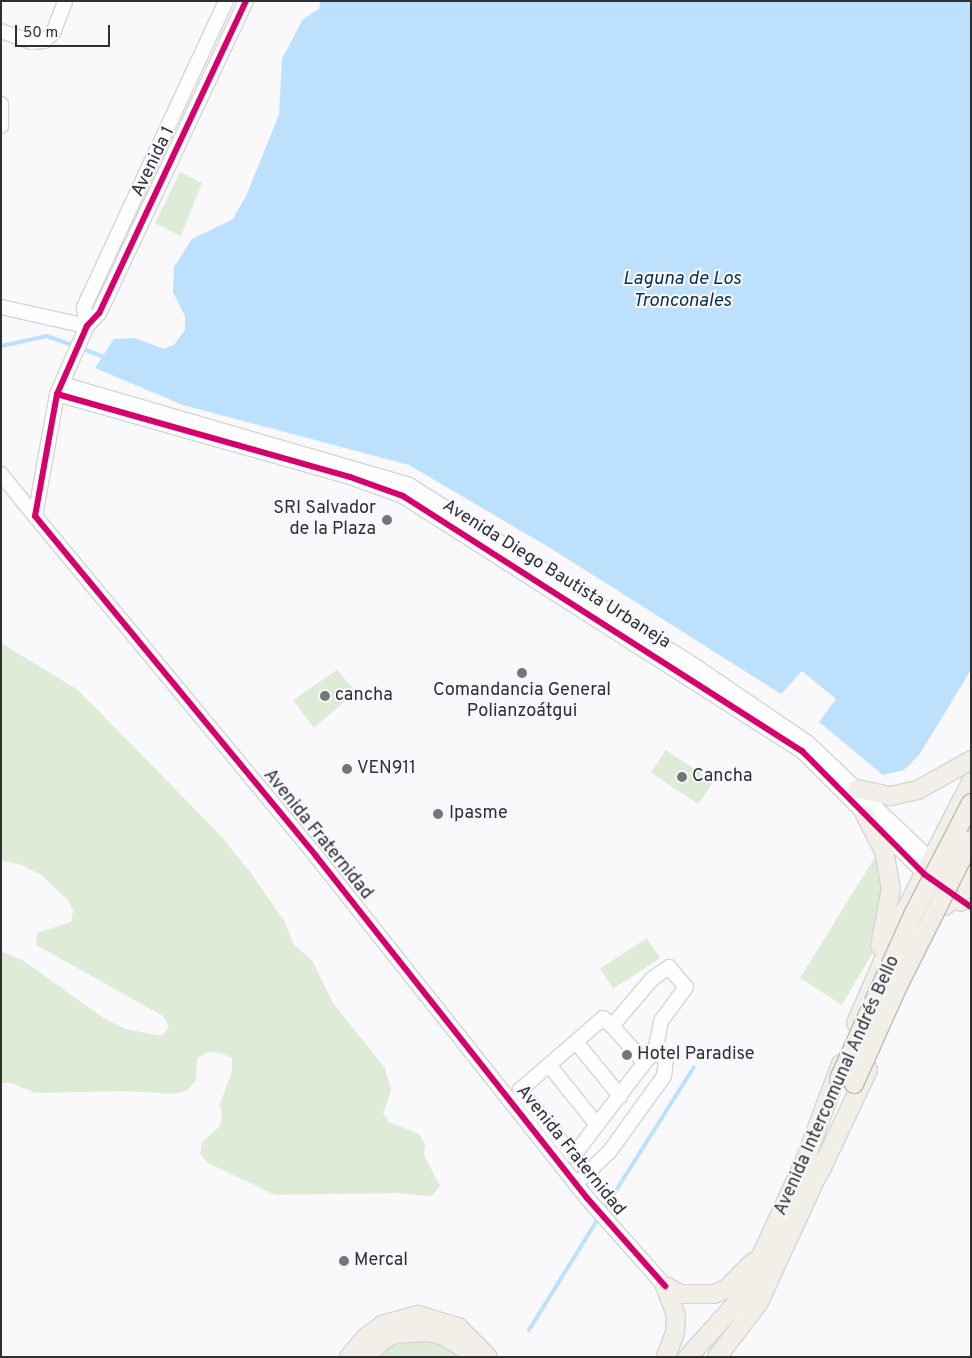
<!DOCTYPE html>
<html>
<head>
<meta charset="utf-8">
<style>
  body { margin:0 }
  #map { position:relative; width:972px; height:1358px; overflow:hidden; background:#f9f9fb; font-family:Overpass,sans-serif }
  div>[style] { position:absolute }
  .green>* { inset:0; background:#ddebd7; transform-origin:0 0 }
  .water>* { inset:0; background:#bde0fc }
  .stream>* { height:4px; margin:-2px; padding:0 2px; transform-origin:2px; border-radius:2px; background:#bde0fc }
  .roads { filter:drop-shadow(1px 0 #d5d5d6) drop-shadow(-1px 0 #d5d5d6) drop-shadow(0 1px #d5d5d6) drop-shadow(0 -1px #d5d5d6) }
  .minor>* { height:14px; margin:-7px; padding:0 7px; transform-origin:7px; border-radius:7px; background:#fefefe }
  .major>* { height:18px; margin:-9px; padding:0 9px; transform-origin:9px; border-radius:9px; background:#f2efe9 }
  .bridges { filter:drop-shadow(1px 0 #c0bab1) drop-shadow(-1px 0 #c0bab1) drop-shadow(0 1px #c0bab1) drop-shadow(0 -1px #c0bab1) }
  .major-bridge>* { height:18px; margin:-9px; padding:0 9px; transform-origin:9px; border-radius:9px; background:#f2efe9 }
  .cycleway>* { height:6px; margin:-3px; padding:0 3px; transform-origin:3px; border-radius:3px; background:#d6006c }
  .dots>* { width:14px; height:14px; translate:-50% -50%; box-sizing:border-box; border:2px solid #f8f8fc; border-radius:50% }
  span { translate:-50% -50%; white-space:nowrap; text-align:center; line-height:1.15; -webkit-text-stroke:4px #f8f8fc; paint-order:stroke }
  .street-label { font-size:18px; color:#303031 }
  .poi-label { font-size:18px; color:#303031 }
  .right { translate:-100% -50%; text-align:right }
  .left { translate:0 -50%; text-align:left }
  .water-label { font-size:19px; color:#08304a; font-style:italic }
  .frame { position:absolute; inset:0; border:2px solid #303031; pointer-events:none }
  .scale { position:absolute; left:15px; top:25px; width:95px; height:22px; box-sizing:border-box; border:2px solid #303031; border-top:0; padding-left:6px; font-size:15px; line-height:18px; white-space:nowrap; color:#303031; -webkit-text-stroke:4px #f8f8fc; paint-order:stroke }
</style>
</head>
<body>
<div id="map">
  <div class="green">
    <div style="clip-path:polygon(180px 172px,202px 183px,181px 236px,155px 223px)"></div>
    <div style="clip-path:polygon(1px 643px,78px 690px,221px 836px,250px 872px,285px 922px,294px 945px,312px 960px,333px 1003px,385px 1068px,391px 1091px,383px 1113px,389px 1122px,419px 1134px,425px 1144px,424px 1155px,440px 1186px,432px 1196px,396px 1193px,275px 1195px,208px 1163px,200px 1154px,202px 1142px,220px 1126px,222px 1115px,220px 1104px,232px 1071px,232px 1058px,221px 1053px,208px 1052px,197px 1058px,196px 1080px,188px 1090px,176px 1094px,124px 1091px,35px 1093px,12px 1083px,1px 1083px,1px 951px,24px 961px,105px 1019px,126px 1029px,162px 1036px,169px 1027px,163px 1016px,36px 945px,37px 933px,71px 922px,73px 911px,68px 900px,41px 875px,19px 864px,1px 861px)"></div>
    <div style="clip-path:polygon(337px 670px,356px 692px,314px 728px,293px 700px)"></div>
    <div style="left:666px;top:750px;width:57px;height:27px;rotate:34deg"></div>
    <div style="clip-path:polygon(878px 852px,887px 888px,875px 949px,842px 1005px,800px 978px)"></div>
    <div style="left:647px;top:938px;width:24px;height:56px;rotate:57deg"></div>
    <div style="clip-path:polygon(428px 1337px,467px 1357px,378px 1357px,391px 1343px)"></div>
  </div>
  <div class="water">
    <div style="clip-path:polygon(320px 1px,971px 1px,971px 670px,919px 755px,904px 770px,883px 775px,819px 722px,836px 699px,802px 671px,781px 694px,552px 549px,409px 465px,183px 405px,95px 368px,114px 339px,134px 338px,164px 349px,174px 345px,185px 330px,185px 316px,173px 292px,174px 267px,192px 239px,233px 219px,246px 196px,279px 115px,282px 59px,303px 19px,319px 9px)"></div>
  </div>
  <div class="stream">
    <div style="left:1px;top:346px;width:47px;rotate:-12.3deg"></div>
    <div style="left:47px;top:336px;width:29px;rotate:20deg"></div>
    <div style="left:80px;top:348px;width:23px;rotate:20deg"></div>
    <div style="left:603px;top:1211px;width:170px;rotate:-57.7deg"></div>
    <div style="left:529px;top:1330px;width:133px;rotate:-58.2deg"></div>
  </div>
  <div class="roads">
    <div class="minor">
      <div style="left:246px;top:1px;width:345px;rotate:115.2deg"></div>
      <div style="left:99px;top:313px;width:18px;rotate:133deg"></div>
      <div style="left:87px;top:326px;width:74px;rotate:113.8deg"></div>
      <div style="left:57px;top:394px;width:124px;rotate:100.2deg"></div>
      <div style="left:35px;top:516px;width:441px;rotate:50.4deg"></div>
      <div style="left:316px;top:856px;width:436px;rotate:51.6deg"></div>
      <div style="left:587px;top:1198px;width:118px;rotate:48.4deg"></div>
      <div style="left:1px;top:31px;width:32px;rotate:20deg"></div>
      <div style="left:31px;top:42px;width:13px;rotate:-4deg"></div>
      <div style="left:44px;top:41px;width:12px;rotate:-42deg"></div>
      <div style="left:53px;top:33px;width:34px;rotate:-69deg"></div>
      <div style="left:1px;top:104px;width:22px;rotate:90deg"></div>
      <div style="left:1px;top:307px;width:88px;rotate:12.5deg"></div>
      <div style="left:87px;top:326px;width:19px;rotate:-99deg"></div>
      <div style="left:84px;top:307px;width:337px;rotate:-65.1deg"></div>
      <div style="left:62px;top:384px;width:361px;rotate:16.2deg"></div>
      <div style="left:409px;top:485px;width:342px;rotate:32.3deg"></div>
      <div style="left:698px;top:668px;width:133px;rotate:34.3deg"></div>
      <div style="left:808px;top:743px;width:180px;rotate:43.6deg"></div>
      <div style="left:57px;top:394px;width:305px;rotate:15.8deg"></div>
      <div style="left:350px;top:477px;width:56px;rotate:19.7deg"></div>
      <div style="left:403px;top:496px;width:474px;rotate:32.6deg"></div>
      <div style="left:802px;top:751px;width:182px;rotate:45deg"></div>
      <div style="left:1px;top:474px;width:54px;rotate:51deg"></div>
      <div style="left:612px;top:1026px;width:48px;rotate:48.4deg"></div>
      <div style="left:576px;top:1042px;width:70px;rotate:50.8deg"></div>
      <div style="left:549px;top:1065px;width:77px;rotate:51.3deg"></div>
      <div style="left:576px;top:1184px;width:47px;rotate:-44.1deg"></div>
      <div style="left:610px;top:1151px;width:92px;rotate:-54.2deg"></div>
      <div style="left:664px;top:1076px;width:17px;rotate:-83deg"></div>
      <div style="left:666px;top:1059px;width:13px;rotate:-151deg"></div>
      <div style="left:655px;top:1053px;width:9px;rotate:144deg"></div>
      <div style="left:648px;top:1058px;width:123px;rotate:127.4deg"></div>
      <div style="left:573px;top:1156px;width:85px;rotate:-128.8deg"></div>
      <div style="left:520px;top:1090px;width:110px;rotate:-40.9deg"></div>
      <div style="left:603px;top:1018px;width:12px;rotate:42deg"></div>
      <div style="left:612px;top:1026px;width:62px;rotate:-49.6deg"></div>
      <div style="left:652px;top:979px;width:21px;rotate:-35deg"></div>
      <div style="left:669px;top:967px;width:26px;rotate:50deg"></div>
      <div style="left:686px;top:987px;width:42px;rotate:126.3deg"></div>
      <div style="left:661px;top:1021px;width:33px;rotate:101deg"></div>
    </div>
    <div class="major">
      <div style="left:857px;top:789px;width:35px;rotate:12deg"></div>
      <div style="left:891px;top:796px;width:28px;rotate:-13deg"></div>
      <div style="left:918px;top:790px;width:61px;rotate:-29.5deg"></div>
      <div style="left:865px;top:815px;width:40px;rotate:62deg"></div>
      <div style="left:884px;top:850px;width:39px;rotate:80deg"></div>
      <div style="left:891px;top:888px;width:59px;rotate:100.7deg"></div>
      <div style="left:963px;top:871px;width:10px;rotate:90deg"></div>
      <div style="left:963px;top:881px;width:9px;rotate:54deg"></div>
      <div style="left:945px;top:906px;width:10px;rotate:-45deg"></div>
      <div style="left:952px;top:899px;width:9px;rotate:18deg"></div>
      <div style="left:856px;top:1023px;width:118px;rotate:-66.5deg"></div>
      <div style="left:903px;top:915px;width:149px;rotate:-62.9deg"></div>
      <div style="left:804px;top:1163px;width:106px;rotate:-69.5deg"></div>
      <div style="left:820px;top:1172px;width:113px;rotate:-64.8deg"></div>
      <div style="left:665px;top:1286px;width:17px;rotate:28deg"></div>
      <div style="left:680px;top:1294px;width:34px"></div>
      <div style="left:714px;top:1294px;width:13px;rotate:-23deg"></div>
      <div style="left:726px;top:1289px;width:38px;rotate:-45deg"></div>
      <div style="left:665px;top:1286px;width:31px;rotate:69deg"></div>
      <div style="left:676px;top:1315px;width:18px;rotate:93deg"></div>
      <div style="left:675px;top:1333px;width:26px;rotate:111deg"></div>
      <div style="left:349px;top:1357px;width:25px;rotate:-50deg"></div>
      <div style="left:365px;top:1338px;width:21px;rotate:-37deg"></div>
      <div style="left:382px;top:1325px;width:37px;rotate:-16deg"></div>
      <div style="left:418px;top:1315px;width:42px;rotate:16.7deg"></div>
      <div style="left:458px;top:1327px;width:42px;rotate:45deg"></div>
      <div style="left:366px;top:1357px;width:24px;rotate:-45deg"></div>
      <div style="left:383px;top:1340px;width:13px;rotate:-27deg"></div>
      <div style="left:395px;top:1334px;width:30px;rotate:-4deg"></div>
      <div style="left:425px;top:1332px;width:17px;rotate:10deg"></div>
      <div style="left:442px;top:1335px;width:26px;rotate:31deg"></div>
      <div style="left:464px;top:1348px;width:11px;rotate:52deg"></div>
      <div style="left:688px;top:1357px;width:81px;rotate:-48deg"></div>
      <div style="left:742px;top:1297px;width:157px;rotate:-65.2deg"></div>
      <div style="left:717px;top:1357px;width:69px;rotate:-52.6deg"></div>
      <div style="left:759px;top:1302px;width:155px;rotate:-65.3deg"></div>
    </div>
  </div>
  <div class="bridges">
    <div class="major-bridge">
      <div style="left:839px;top:1079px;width:180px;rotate:-65.7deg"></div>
      <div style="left:913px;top:915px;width:126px;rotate:-62.6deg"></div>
      <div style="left:854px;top:1084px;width:103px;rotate:-65.9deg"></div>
      <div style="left:896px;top:990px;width:168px;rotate:-63.4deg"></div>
    </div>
  </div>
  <div class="cycleway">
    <div style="left:246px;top:1px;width:345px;rotate:115.2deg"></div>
    <div style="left:99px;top:313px;width:18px;rotate:133deg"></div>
    <div style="left:87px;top:326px;width:74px;rotate:113.8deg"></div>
    <div style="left:57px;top:394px;width:124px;rotate:100.2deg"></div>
    <div style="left:35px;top:516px;width:441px;rotate:50.4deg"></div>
    <div style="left:316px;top:856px;width:436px;rotate:51.6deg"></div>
    <div style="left:587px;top:1198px;width:118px;rotate:48.4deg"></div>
    <div style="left:57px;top:394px;width:305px;rotate:15.8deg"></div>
    <div style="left:350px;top:477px;width:56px;rotate:19.7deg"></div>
    <div style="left:403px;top:496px;width:474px;rotate:32.6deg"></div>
    <div style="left:802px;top:751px;width:173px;rotate:45.2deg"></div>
    <div style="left:924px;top:874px;width:57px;rotate:35.1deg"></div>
  </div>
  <div class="dots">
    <div style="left:387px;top:520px;background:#767678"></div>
    <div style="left:522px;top:673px;background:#767678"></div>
    <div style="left:325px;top:696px;background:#767678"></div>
    <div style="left:347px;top:769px;background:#767678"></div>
    <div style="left:682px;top:777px;background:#767678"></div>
    <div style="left:438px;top:814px;background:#767678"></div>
    <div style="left:627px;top:1055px;background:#767678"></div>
    <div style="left:344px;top:1261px;background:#767678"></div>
  </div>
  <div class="street-label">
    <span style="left:154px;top:162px;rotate:-64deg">Avenida 1</span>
    <span style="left:556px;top:575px;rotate:32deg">Avenida Diego Bautista Urbaneja</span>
    <span style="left:317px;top:835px;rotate:51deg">Avenida Fraternidad</span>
    <span style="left:838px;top:1086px;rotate:-66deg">Avenida Intercomunal Andrés Bello</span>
    <span style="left:570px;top:1151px;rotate:51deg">Avenida Fraternidad</span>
  </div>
  <div class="poi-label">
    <span class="right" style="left:376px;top:520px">SRI Salvador<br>de la Plaza</span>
    <span style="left:522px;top:702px">Comandancia General<br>Polianzoátgui</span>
    <span class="left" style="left:335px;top:696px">cancha</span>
    <span class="left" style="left:357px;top:769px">VEN911</span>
    <span class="left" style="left:692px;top:777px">Cancha</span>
    <span class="left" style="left:449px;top:814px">Ipasme</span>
    <span class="left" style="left:637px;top:1055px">Hotel Paradise</span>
    <span class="left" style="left:354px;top:1261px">Mercal</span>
  </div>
  <div class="water-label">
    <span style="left:682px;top:291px">Laguna de Los<br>Tronconales</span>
  </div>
  <div class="frame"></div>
  <div class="scale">50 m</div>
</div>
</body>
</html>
